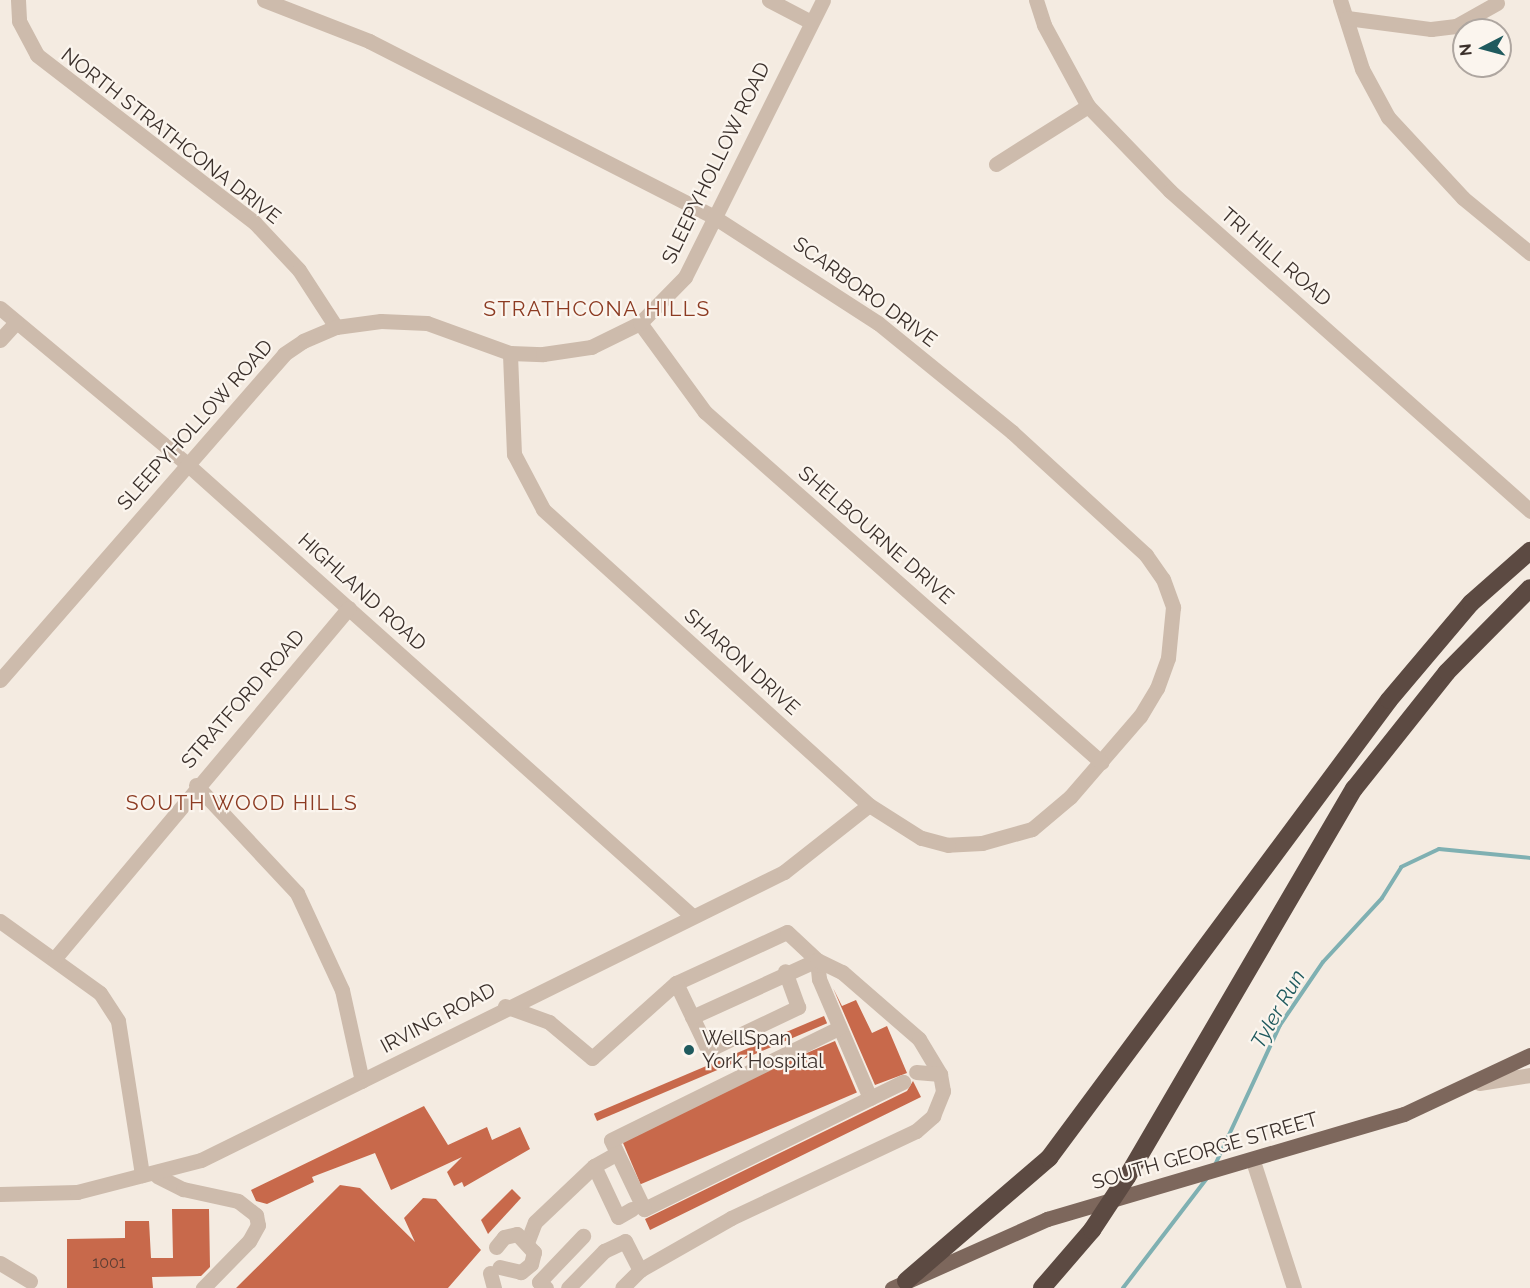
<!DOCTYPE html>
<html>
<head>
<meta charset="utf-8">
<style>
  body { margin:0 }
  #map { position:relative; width:1530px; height:1288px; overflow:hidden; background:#f4ebe1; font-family:Raleway,sans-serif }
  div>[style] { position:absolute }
  .stream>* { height:4px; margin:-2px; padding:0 2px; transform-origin:2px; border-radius:2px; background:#7fb0b2 }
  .building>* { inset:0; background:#c8694b; transform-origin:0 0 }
  .minor>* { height:15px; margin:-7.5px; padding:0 7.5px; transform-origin:7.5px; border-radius:7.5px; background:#cdbbac }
  .major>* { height:15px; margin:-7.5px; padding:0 7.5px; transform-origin:7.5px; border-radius:7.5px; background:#7d675c }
  .highway>* { height:18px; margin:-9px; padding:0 9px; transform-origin:9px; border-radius:9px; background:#5c4a42 }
  .highway-bridge>* { height:18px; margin:-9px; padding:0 9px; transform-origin:9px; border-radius:9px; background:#5c4a42 }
  .dots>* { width:16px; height:16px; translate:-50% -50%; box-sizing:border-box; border:3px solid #fbf5ee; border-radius:50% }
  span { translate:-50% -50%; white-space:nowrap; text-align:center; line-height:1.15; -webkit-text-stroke:4.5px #fbf5ee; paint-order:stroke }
  .number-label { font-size:16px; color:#5e3e33 }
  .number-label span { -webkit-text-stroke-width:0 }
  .street-label { font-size:20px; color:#3b302b }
  .poi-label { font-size:20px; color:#3b302b }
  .left { translate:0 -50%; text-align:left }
  .neighbourhood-label { font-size:21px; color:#8c3b22; letter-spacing:1.5px }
  .water-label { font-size:21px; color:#1f5a5e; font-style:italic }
  .north { position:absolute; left:1452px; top:18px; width:60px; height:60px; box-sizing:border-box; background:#fbf5ee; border:2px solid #aea6a0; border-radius:50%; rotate:264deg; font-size:16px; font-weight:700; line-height:24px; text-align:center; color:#3b302b }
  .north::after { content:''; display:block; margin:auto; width:21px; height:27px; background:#1f5a5e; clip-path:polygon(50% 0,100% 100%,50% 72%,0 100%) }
</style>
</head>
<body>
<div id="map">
  <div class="stream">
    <div style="left:1215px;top:1165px;width:154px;rotate:-65.1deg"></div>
    <div style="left:1280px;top:1025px;width:76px;rotate:-55.7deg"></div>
    <div style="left:1323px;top:962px;width:87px;rotate:-47.3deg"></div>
    <div style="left:1382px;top:898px;width:36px;rotate:-58deg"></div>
    <div style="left:1401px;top:867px;width:42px;rotate:-25.3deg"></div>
    <div style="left:1439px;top:849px;width:91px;rotate:5.6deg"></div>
    <div style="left:1123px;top:1288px;width:140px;rotate:-52.6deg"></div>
  </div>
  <div class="building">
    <div style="clip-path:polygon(833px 988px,842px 1006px,856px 1000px,872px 1033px,887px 1026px,907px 1073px,875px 1085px)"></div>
    <div style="left:824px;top:1016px;width:8px;height:250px;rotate:67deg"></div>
    <div style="left:835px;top:1041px;width:56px;height:235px;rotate:67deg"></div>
    <div style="clip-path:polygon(913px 1081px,921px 1097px,650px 1230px,645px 1219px,907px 1091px)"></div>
    <div style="clip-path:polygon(424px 1106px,448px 1145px,487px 1127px,492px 1140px,520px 1127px,530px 1149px,464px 1187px,462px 1182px,454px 1186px,447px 1172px,462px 1157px,391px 1190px,375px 1153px,312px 1177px,314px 1182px,267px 1204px,256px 1201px,251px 1190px)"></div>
    <div style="clip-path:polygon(340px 1185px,360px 1188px,415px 1242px,404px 1218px,423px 1198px,436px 1199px,481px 1250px,448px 1288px,236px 1288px)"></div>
    <div style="clip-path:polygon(512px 1189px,521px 1198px,488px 1234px,481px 1220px)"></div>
    <div style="clip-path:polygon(172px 1209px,209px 1209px,210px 1267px,201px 1276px,152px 1277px,153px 1288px,67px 1288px,67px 1239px,125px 1238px,125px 1221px,149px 1221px,151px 1258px,173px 1258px)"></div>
  </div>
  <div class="minor">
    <div style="left:18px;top:0;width:21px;rotate:87deg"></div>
    <div style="left:19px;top:21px;width:38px;rotate:62deg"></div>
    <div style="left:37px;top:55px;width:275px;rotate:37.6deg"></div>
    <div style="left:255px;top:223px;width:64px;rotate:46.9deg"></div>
    <div style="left:299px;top:270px;width:68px;rotate:57deg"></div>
    <div style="left:264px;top:0;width:113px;rotate:21.3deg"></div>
    <div style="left:369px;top:41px;width:387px;rotate:27deg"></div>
    <div style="left:714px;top:217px;width:195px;rotate:32.9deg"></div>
    <div style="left:878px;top:323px;width:173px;rotate:39.1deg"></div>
    <div style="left:1012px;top:432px;width:182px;rotate:42.5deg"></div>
    <div style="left:1146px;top:555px;width:29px;rotate:55deg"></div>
    <div style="left:1163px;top:579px;width:30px;rotate:70deg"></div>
    <div style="left:1173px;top:607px;width:51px;rotate:95.6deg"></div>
    <div style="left:1168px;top:658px;width:32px;rotate:110deg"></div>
    <div style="left:1157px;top:688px;width:33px;rotate:121deg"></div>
    <div style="left:1140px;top:716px;width:107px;rotate:130.8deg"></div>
    <div style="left:1070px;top:797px;width:50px;rotate:139.9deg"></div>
    <div style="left:1032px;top:829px;width:52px;rotate:164.4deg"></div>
    <div style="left:982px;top:843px;width:34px;rotate:177deg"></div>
    <div style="left:948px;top:845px;width:28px;rotate:-165deg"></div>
    <div style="left:921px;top:838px;width:62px;rotate:-147.6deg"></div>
    <div style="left:869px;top:805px;width:440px;rotate:-137.8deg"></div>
    <div style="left:543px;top:509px;width:62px;rotate:-117.8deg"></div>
    <div style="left:514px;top:454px;width:101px;rotate:-92.3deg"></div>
    <div style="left:769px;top:0;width:45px;rotate:27.7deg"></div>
    <div style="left:1036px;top:0;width:26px;rotate:72deg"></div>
    <div style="left:1044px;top:25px;width:92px;rotate:61.5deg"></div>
    <div style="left:1088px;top:106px;width:118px;rotate:46deg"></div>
    <div style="left:1170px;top:191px;width:482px;rotate:41.6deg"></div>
    <div style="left:1340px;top:0;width:72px;rotate:72.3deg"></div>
    <div style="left:1362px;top:69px;width:55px;rotate:61.6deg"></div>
    <div style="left:1388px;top:117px;width:110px;rotate:47.2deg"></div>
    <div style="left:1463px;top:198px;width:87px;rotate:39.4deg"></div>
    <div style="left:1347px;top:18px;width:85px;rotate:7.5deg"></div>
    <div style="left:1431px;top:29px;width:25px;rotate:-7deg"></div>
    <div style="left:1456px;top:26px;width:47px;rotate:-29.3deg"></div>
    <div style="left:996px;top:164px;width:109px;rotate:-32.2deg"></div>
    <div style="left:0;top:308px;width:244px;rotate:39.8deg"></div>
    <div style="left:187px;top:464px;width:675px;rotate:41.82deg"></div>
    <div style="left:640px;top:323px;width:110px;rotate:53.9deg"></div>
    <div style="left:705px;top:412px;width:529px;rotate:41.47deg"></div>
    <div style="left:0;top:340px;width:24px;rotate:-48deg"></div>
    <div style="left:0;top:680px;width:432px;rotate:-48.9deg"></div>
    <div style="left:284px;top:354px;width:23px;rotate:-34deg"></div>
    <div style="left:303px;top:341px;width:36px;rotate:-23deg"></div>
    <div style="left:336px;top:327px;width:45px;rotate:-7.6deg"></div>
    <div style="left:381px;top:321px;width:46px;rotate:2.5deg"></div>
    <div style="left:427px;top:323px;width:88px;rotate:19.9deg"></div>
    <div style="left:510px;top:353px;width:33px;rotate:2deg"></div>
    <div style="left:543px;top:354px;width:49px;rotate:-8.3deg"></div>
    <div style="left:591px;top:347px;width:55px;rotate:-26.1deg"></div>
    <div style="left:640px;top:323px;width:64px;rotate:-45.6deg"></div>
    <div style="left:685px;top:277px;width:309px;rotate:-63.5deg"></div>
    <div style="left:196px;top:785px;width:148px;rotate:46.9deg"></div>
    <div style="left:297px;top:893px;width:107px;rotate:65.1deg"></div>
    <div style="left:342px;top:990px;width:93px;rotate:77.6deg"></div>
    <div style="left:0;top:921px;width:123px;rotate:35.8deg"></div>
    <div style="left:100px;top:993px;width:33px;rotate:57deg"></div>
    <div style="left:118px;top:1021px;width:156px;rotate:81.1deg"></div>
    <div style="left:55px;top:958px;width:457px;rotate:-50deg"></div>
    <div style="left:676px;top:983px;width:122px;rotate:-24.7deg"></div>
    <div style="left:787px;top:932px;width:41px;rotate:43deg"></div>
    <div style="left:817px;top:960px;width:19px;rotate:84deg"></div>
    <div style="left:819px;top:979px;width:129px;rotate:66.8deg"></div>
    <div style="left:870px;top:1098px;width:252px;rotate:153.8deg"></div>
    <div style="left:644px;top:1209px;width:76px;rotate:-115.6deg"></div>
    <div style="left:611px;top:1140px;width:254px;rotate:-26.2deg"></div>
    <div style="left:505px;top:1006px;width:47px;rotate:20deg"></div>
    <div style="left:549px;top:1022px;width:56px;rotate:39.9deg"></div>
    <div style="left:592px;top:1058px;width:113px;rotate:-41.8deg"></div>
    <div style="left:676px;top:983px;width:74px;rotate:64.5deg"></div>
    <div style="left:708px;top:1050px;width:100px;rotate:-25.5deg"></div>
    <div style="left:798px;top:1007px;width:38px;rotate:-110deg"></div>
    <div style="left:692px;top:1017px;width:137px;rotate:-24.5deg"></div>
    <div style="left:817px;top:960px;width:28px;rotate:26deg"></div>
    <div style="left:842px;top:972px;width:102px;rotate:41deg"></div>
    <div style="left:919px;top:1039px;width:41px;rotate:59deg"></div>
    <div style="left:1479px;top:1083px;width:52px;rotate:-8.9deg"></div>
    <div style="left:870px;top:1098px;width:37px;rotate:-26deg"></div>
    <div style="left:1253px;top:1161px;width:133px;rotate:72.1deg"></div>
    <div style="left:594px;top:1166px;width:56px;rotate:64.8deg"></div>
    <div style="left:618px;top:1217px;width:16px;rotate:-30deg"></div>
    <div style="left:157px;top:1176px;width:29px;rotate:27deg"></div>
    <div style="left:183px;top:1189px;width:56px;rotate:12.3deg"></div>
    <div style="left:238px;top:1201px;width:23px;rotate:38deg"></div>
    <div style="left:256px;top:1215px;width:10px;rotate:79deg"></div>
    <div style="left:258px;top:1225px;width:18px;rotate:119deg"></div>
    <div style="left:249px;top:1241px;width:66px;rotate:134.4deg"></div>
    <div style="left:0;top:1194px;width:77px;rotate:-1.5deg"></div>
    <div style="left:77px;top:1192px;width:128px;rotate:-14.5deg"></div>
    <div style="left:201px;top:1160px;width:650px;rotate:-26.29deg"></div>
    <div style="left:784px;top:872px;width:108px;rotate:-38.2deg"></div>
    <div style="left:528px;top:1240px;width:19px;rotate:-69deg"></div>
    <div style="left:535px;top:1222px;width:81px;rotate:-43.5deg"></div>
    <div style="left:594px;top:1166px;width:23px;rotate:-29deg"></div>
    <div style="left:496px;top:1247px;width:13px;rotate:-51deg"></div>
    <div style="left:504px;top:1237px;width:13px;rotate:-13deg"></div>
    <div style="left:517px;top:1234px;width:25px;rotate:47deg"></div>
    <div style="left:534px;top:1252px;width:12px;rotate:104deg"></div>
    <div style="left:531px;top:1264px;width:13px;rotate:141deg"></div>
    <div style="left:521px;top:1272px;width:22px;rotate:-167deg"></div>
    <div style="left:0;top:1263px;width:35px;rotate:31deg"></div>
    <div style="left:640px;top:1270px;width:105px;rotate:-29.7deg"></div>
    <div style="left:731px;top:1218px;width:204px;rotate:-25.2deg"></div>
    <div style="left:916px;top:1131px;width:23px;rotate:-41deg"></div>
    <div style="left:933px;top:1116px;width:27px;rotate:-68deg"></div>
    <div style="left:943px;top:1091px;width:17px;rotate:-100deg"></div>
    <div style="left:940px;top:1074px;width:24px;rotate:-175deg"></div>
    <div style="left:490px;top:1273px;width:16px;rotate:75deg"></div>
    <div style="left:546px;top:1288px;width:9px;rotate:-139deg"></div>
    <div style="left:539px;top:1282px;width:64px;rotate:-46.3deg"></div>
    <div style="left:568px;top:1288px;width:52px;rotate:-45.8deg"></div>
    <div style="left:604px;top:1251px;width:23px;rotate:-25deg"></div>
    <div style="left:625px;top:1241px;width:33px;rotate:63deg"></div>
    <div style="left:640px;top:1270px;width:25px;rotate:135deg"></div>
  </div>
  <div class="major">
    <div style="left:892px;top:1288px;width:170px;rotate:-24deg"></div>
    <div style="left:1047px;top:1219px;width:372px;rotate:-16.4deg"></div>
    <div style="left:1404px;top:1114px;width:139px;rotate:-25.1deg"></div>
  </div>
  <div class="highway">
    <div style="left:1127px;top:1177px;width:450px;rotate:-59.7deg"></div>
    <div style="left:1354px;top:789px;width:149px;rotate:-51.5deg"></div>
    <div style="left:1447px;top:672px;width:118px;rotate:-45.3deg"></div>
    <div style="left:906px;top:1281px;width:189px;rotate:-40.7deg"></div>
    <div style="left:1049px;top:1158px;width:570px;rotate:-53.41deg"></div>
    <div style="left:1389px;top:700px;width:127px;rotate:-49.8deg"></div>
    <div style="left:1471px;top:603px;width:79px;rotate:-41.4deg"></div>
    <div style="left:1042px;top:1288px;width:77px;rotate:-49.2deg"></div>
  </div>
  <div class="highway-bridge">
    <div style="left:1092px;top:1230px;width:64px;rotate:-56.6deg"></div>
  </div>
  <div class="dots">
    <div style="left:689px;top:1050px;background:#1f5a5e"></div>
  </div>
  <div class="number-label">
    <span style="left:109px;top:1263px">1001</span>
  </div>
  <div class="street-label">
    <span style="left:171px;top:136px;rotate:38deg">NORTH STRATHCONA DRIVE</span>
    <span style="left:716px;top:163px;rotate:-64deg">SLEEPYHOLLOW ROAD</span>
    <span style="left:1276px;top:257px;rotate:41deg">TRI HILL ROAD</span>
    <span style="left:865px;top:292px;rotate:36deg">SCARBORO DRIVE</span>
    <span style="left:195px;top:425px;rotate:-48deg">SLEEPYHOLLOW ROAD</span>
    <span style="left:876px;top:535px;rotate:41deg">SHELBOURNE DRIVE</span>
    <span style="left:362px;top:592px;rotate:42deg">HIGHLAND ROAD</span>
    <span style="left:742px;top:662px;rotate:42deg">SHARON DRIVE</span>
    <span style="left:243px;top:699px;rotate:-49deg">STRATFORD ROAD</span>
    <span style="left:438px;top:1018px;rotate:-28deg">IRVING ROAD</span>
    <span style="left:1205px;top:1151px;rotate:-16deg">SOUTH GEORGE STREET</span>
  </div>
  <div class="poi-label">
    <span class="left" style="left:702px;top:1050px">WellSpan<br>York Hospital</span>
  </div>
  <div class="neighbourhood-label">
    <span style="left:597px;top:309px">STRATHCONA HILLS</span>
    <span style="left:242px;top:803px">SOUTH WOOD HILLS</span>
  </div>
  <div class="water-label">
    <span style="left:1278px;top:1009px;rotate:-60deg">Tyler Run</span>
  </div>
  <div class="north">N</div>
</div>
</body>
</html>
